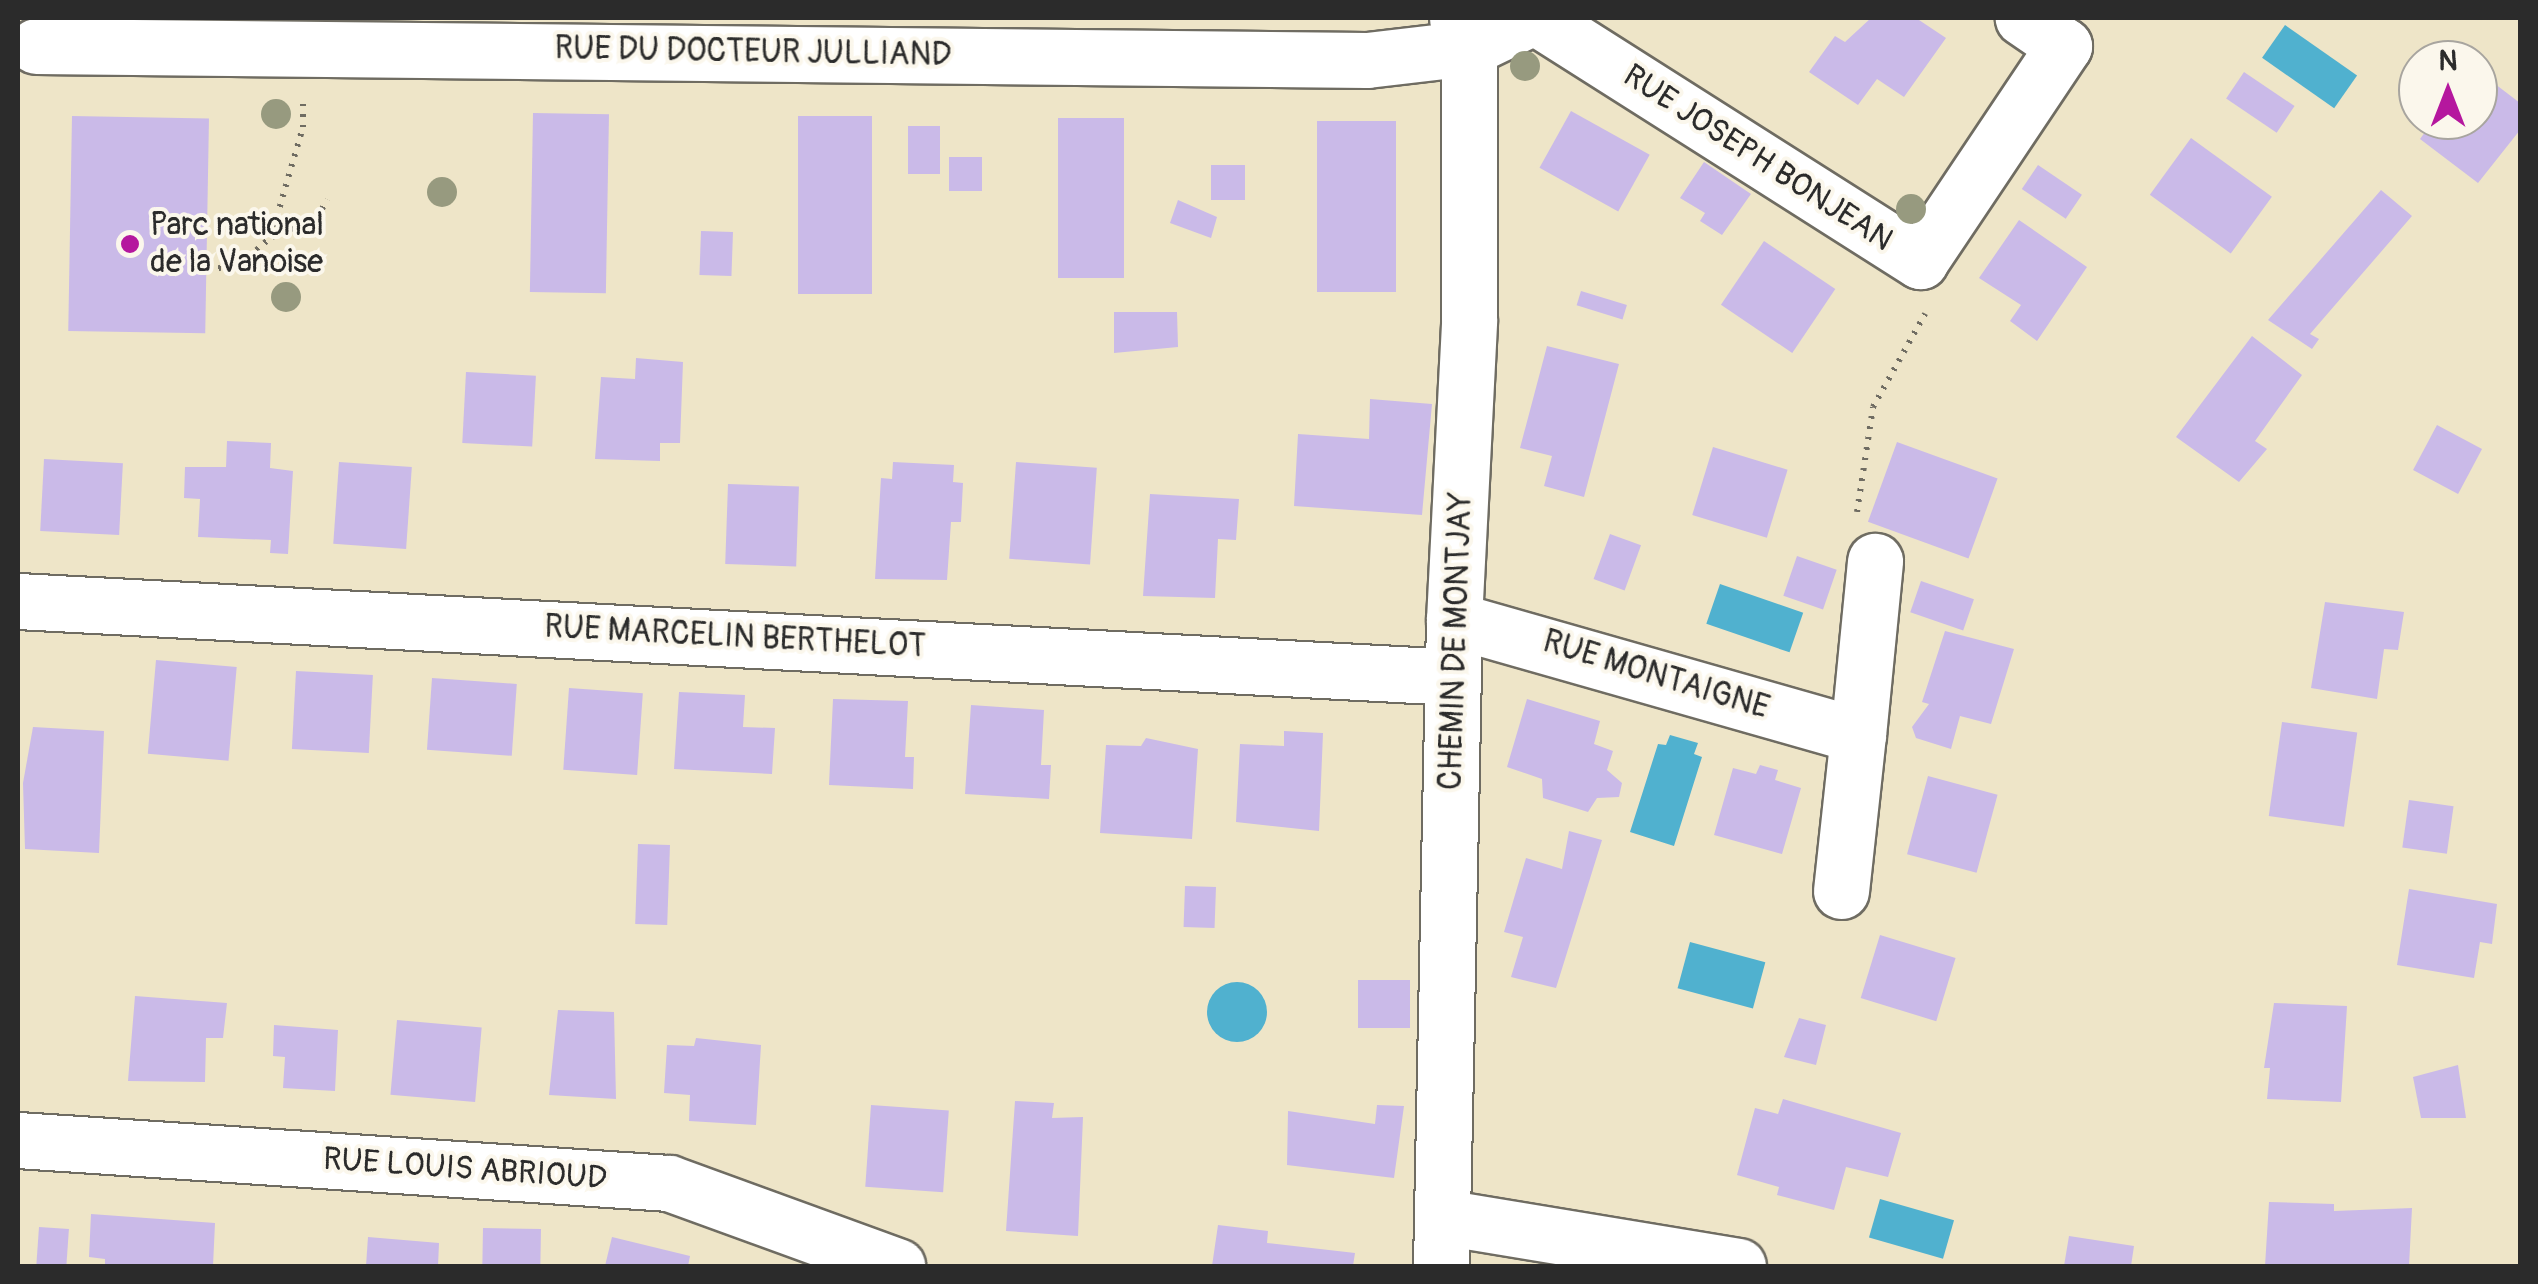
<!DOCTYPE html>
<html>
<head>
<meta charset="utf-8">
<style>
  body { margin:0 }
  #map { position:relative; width:2538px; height:1284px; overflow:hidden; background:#eee5c8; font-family:Pangolin,sans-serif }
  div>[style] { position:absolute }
  .water>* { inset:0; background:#50b1cf; transform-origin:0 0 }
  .round { border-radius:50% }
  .building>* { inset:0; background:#cabae8; transform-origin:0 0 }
  .path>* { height:6px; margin-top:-3px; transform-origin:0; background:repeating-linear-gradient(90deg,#6f6c62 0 2.5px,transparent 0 10.5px) }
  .roads { filter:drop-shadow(2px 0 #6f6c62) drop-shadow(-2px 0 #6f6c62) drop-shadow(0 2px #6f6c62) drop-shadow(0 -2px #6f6c62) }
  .minor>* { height:55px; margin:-27.5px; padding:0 27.5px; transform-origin:27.5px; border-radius:27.5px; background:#fff }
  .trees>* { width:30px; height:30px; margin:-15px; border-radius:50%; background:#979a7f }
  .dots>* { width:28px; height:28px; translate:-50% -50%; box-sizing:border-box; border:5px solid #fbf7ec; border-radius:50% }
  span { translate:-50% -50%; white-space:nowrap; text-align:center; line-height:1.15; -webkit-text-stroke:8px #fbf7ec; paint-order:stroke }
  .street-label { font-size:32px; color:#2b2b2b }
  .poi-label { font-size:32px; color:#2b2b2b }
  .left { translate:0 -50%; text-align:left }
  .frame { position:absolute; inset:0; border:20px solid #2b2b2b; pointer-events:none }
  .north { position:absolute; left:2398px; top:40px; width:100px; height:100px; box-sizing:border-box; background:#fbf7ec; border:2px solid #a8a59f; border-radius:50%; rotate:0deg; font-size:28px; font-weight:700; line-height:40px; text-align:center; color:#2b2b2b }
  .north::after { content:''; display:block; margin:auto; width:35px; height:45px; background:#b5179e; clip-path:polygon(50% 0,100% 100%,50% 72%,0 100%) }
</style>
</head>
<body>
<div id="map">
  <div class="water">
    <div style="left:2285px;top:25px;width:88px;height:40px;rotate:35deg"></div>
    <div style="left:1720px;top:584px;width:88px;height:42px;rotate:19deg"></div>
    <div style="clip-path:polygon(1670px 735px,1698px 743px,1694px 754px,1702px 757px,1674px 846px,1630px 832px,1658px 744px,1666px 745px)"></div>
    <div style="left:1690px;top:942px;width:78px;height:48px;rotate:15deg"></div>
    <div class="round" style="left:1207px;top:982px;width:60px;height:60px"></div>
    <div style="left:1880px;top:1199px;width:77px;height:40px;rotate:16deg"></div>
  </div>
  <div class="building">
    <div style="clip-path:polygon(1871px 18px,1916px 18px,1946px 38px,1904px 97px,1877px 79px,1858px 105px,1809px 72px,1835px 36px,1845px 42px)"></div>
    <div style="clip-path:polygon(2478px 71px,2520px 103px,2520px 130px,2478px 183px,2420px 139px,2434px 120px,2478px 120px)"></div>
    <div style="left:2244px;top:72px;width:61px;height:32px;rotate:34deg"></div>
    <div style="left:1571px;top:111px;width:90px;height:65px;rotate:29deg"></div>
    <div style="left:533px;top:113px;width:76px;height:179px;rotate:1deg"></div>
    <div style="left:72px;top:116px;width:137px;height:215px;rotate:1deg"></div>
    <div style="left:798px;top:116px;width:74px;height:178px"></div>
    <div style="left:1058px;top:118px;width:66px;height:160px"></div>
    <div style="left:1317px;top:121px;width:79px;height:171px"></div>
    <div style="left:908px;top:126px;width:32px;height:48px"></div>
    <div style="left:2191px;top:138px;width:100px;height:70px;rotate:36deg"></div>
    <div style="left:949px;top:157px;width:33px;height:34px"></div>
    <div style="clip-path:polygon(1704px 162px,1751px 194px,1722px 235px,1700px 221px,1705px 213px,1680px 198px)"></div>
    <div style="left:1245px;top:165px;width:35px;height:34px;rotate:90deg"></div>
    <div style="left:2038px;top:165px;width:53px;height:29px;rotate:34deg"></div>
    <div style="clip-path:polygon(2381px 190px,2412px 216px,2310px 334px,2319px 339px,2312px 349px,2268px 320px)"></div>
    <div style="clip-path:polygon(1178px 200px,1217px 217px,1211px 238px,1170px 223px)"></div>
    <div style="clip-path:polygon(2019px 220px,2087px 267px,2037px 341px,2010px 321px,2021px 305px,1979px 278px)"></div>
    <div style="left:701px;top:231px;width:32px;height:44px;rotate:2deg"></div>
    <div style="left:1764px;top:241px;width:86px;height:77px;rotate:34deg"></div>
    <div style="left:1581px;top:291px;width:48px;height:15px;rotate:17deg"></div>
    <div style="clip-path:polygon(1114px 312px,1177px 312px,1178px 347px,1114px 353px)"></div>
    <div style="clip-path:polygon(2252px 336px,2302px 375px,2255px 441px,2267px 449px,2239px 482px,2176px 437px)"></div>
    <div style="clip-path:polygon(1547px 346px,1619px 364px,1584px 497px,1544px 486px,1552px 456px,1520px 448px)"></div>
    <div style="clip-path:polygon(636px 358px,683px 362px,680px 443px,660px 443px,660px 461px,595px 459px,601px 377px,635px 379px)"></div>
    <div style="left:466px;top:372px;width:70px;height:71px;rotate:3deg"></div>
    <div style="clip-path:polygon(1370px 399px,1432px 404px,1422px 515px,1294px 506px,1298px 434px,1369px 439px)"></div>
    <div style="left:2437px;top:425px;width:51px;height:51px;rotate:28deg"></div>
    <div style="clip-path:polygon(227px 441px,271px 443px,270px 468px,293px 471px,288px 554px,270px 553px,271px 540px,198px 537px,200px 499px,184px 498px,185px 467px,226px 467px)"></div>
    <div style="left:1897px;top:442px;width:107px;height:85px;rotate:20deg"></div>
    <div style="left:1713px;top:447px;width:78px;height:71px;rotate:17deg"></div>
    <div style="left:44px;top:459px;width:79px;height:72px;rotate:3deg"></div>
    <div style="left:339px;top:462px;width:73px;height:82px;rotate:4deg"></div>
    <div style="clip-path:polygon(893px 462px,954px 465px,953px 482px,963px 483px,961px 522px,951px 522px,947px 580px,875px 579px,881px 478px,892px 479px)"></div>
    <div style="left:1016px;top:462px;width:81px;height:97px;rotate:4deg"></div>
    <div style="left:728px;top:484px;width:71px;height:80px;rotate:2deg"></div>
    <div style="clip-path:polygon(1150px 494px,1239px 499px,1236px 540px,1218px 539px,1215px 598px,1143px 596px)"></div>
    <div style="left:1610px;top:534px;width:33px;height:48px;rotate:20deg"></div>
    <div style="left:1797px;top:556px;width:42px;height:42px;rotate:19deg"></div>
    <div style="left:1921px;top:581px;width:56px;height:33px;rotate:19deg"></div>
    <div style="clip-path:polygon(2325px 602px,2404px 612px,2398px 650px,2384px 649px,2377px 699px,2311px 688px)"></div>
    <div style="clip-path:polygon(1945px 631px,2014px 649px,1991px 724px,1960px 716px,1951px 749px,1916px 738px,1912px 727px,1929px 704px,1922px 702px)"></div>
    <div style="left:156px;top:660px;width:81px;height:94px;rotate:5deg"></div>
    <div style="left:296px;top:671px;width:77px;height:78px;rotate:3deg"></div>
    <div style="left:432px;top:678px;width:85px;height:72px;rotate:4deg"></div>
    <div style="left:569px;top:688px;width:74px;height:82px;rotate:4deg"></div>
    <div style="clip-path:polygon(679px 692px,745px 695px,743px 727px,775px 728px,772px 774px,674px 769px)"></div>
    <div style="clip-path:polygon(833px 699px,908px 701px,905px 757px,914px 757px,913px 789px,829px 785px)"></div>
    <div style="clip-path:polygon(1527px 699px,1600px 721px,1594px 744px,1613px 751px,1607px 770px,1622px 783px,1619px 797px,1597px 798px,1588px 812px,1543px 798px,1542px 779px,1507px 767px)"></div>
    <div style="clip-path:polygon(971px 705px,1044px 710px,1041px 765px,1051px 765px,1049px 799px,965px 794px)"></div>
    <div style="left:2282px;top:722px;width:76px;height:95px;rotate:8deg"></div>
    <div style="clip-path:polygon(33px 727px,104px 731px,99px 853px,25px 849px,23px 783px)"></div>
    <div style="clip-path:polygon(1284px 731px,1323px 733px,1319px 831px,1236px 822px,1240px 744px,1284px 746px)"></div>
    <div style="clip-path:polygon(1146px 738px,1198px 749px,1192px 839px,1100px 833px,1106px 745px,1141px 746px)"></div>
    <div style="clip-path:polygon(1760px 765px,1778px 770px,1775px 780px,1801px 788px,1782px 854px,1714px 835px,1733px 768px,1756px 774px)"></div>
    <div style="left:1928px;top:776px;width:72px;height:81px;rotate:15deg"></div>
    <div style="left:2409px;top:800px;width:45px;height:48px;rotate:8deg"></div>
    <div style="clip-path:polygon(1569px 831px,1602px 840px,1556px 988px,1511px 977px,1523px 937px,1504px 932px,1526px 858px,1562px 869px)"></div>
    <div style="left:638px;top:844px;width:32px;height:80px;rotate:2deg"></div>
    <div style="left:1185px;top:886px;width:31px;height:41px;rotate:2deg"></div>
    <div style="clip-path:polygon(2409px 889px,2497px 904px,2492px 944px,2480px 942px,2474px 978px,2397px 965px)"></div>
    <div style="left:1880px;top:935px;width:79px;height:66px;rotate:17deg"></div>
    <div style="left:1358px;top:980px;width:52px;height:48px"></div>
    <div style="clip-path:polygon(135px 996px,227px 1003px,223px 1038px,206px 1038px,205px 1082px,128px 1081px)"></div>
    <div style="clip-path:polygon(2274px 1003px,2347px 1006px,2341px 1102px,2267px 1099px,2270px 1068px,2264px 1068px)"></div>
    <div style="clip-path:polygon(558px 1010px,614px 1012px,616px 1099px,549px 1095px)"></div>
    <div style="clip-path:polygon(1799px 1018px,1826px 1025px,1816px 1065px,1784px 1057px)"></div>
    <div style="left:397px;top:1020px;width:85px;height:75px;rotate:5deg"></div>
    <div style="clip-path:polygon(274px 1025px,338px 1030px,335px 1091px,283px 1088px,285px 1057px,273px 1056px)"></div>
    <div style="clip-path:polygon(696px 1038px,761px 1045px,756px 1125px,689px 1121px,690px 1095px,664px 1093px,667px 1045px,694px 1046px)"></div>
    <div style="clip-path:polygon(2458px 1065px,2466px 1118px,2421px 1118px,2413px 1077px)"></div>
    <div style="clip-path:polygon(1783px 1099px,1901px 1133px,1888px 1177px,1846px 1167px,1834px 1210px,1777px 1195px,1779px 1187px,1737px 1175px,1755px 1108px,1778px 1114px)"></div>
    <div style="clip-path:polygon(1015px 1101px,1054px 1103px,1052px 1118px,1083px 1117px,1078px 1236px,1006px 1231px)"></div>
    <div style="left:871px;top:1105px;width:78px;height:82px;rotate:4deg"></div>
    <div style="clip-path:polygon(1377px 1105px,1404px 1106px,1394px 1178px,1287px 1165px,1288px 1111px,1375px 1124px)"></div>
    <div style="clip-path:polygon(2269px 1202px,2334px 1204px,2334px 1211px,2412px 1208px,2409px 1266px,2265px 1266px)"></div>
    <div style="clip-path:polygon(91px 1214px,215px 1223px,213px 1266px,105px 1266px,105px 1259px,89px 1257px)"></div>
    <div style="clip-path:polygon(1218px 1225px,1268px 1231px,1267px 1243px,1355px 1253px,1353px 1266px,1212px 1266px)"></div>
    <div style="left:39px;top:1227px;width:30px;height:39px;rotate:4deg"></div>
    <div style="left:483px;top:1228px;width:58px;height:38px;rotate:1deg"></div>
    <div style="clip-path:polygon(2069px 1236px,2134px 1246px,2131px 1266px,2064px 1266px)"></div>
    <div style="clip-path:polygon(368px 1237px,439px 1243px,438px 1266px,366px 1266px)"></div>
    <div style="clip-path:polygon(612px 1237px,690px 1256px,688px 1266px,605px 1266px)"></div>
  </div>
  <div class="path">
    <div style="left:272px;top:237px;width:49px;rotate:-22.9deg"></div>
    <div style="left:317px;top:218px;width:21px;rotate:-61deg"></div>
    <div style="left:208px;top:270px;width:34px;rotate:-10deg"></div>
    <div style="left:241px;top:264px;width:40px;rotate:-42deg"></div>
    <div style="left:271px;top:237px;width:115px;rotate:-73.8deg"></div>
    <div style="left:303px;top:127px;width:25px;rotate:-90deg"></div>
    <div style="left:1857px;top:512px;width:106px;rotate:-81.3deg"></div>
    <div style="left:1873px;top:407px;width:107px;rotate:-60.8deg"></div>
  </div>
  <div class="roads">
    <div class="minor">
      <div style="left:1537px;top:18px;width:454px;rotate:32.4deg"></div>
      <div style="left:1920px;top:261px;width:259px;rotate:-56.2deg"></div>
      <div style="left:2064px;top:46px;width:50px;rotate:-145.7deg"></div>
      <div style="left:36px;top:46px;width:1331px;rotate:0.6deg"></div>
      <div style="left:1367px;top:60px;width:103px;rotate:-6.7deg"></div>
      <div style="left:1469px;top:48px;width:69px;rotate:-25.8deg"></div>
      <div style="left:18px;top:601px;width:1436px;rotate:3.03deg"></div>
      <div style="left:1454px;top:620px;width:420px;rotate:15.9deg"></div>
      <div style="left:1858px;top:735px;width:175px;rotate:-84.4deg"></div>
      <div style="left:1841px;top:891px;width:157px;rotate:-83.8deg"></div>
      <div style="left:18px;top:1140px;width:652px;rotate:3.78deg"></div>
      <div style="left:669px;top:1183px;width:243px;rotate:20deg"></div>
      <div style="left:1443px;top:1217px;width:299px;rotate:9.4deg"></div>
      <div style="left:1441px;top:1266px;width:646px;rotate:-88.85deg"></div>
      <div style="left:1454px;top:620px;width:301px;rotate:-87.1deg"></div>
      <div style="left:1469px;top:319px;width:271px;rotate:-90deg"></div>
      <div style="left:1469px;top:48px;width:32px;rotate:-112deg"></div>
    </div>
  </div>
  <div class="trees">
    <div style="left:1525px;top:66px"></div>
    <div style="left:276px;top:114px"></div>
    <div style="left:442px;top:192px"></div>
    <div style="left:1911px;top:209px"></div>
    <div style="left:286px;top:297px"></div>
  </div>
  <div class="dots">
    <div style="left:130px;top:244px;background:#b5179e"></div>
  </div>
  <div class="street-label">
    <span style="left:753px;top:52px;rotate:1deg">RUE DU DOCTEUR JULLIAND</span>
    <span style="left:1758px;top:158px;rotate:33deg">RUE JOSEPH BONJEAN</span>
    <span style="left:735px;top:637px;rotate:3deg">RUE MARCELIN BERTHELOT</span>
    <span style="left:1456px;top:641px;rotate:-88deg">CHEMIN DE MONTJAY</span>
    <span style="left:1656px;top:675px;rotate:17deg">RUE MONTAIGNE</span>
    <span style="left:465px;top:1169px;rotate:4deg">RUE LOUIS ABRIOUD</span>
  </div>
  <div class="poi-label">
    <span class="left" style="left:150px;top:244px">Parc national<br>de la Vanoise</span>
  </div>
  <div class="frame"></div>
  <div class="north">N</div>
</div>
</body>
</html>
